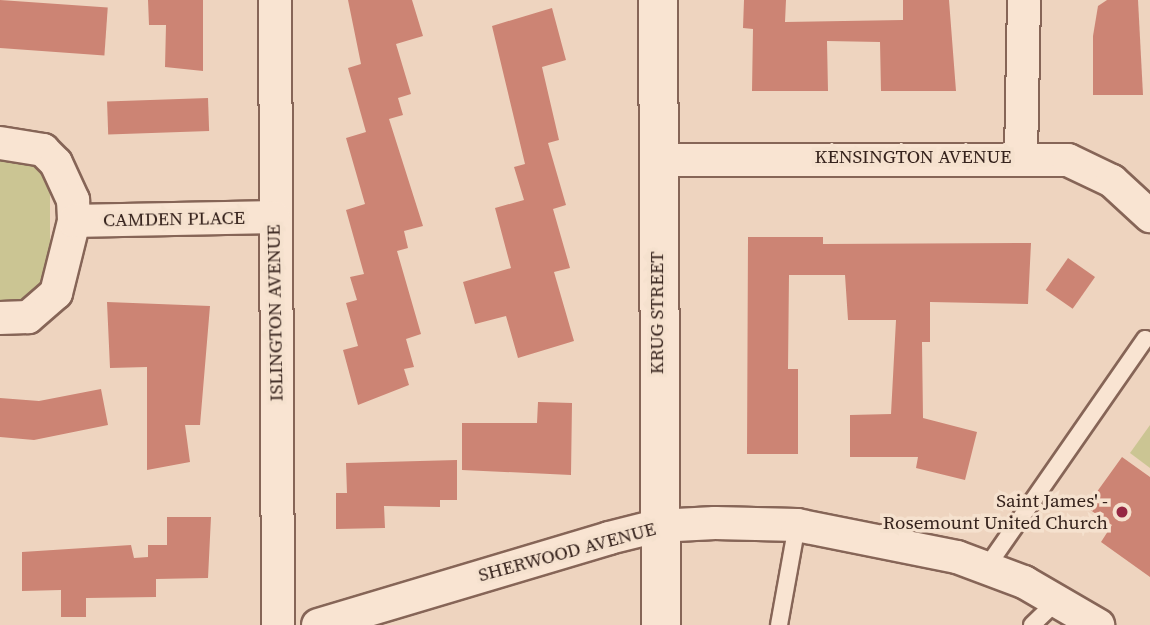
<!DOCTYPE html>
<html>
<head>
<meta charset="utf-8">
<style>
  body { margin:0 }
  #map { position:relative; width:1150px; height:625px; overflow:hidden; background:#eed4bf; font-family:"Source Serif 4",serif }
  div>[style] { position:absolute }
  .green>* { inset:0; background:#cbc593 }
  .building>* { inset:0; background:#cc8474; transform-origin:0 0 }
  .roads { filter:drop-shadow(2px 0 #866557) drop-shadow(-2px 0 #866557) drop-shadow(0 2px #866557) drop-shadow(0 -2px #866557) }
  .service>* { height:16px; margin:-8px; padding:0 8px; transform-origin:8px; border-radius:8px; background:#f9e4d2 }
  .minor>* { height:32px; margin:-16px; padding:0 16px; transform-origin:16px; border-radius:16px; background:#f9e4d2 }
  .tertiary>* { height:38px; margin:-19px; padding:0 19px; transform-origin:19px; border-radius:19px; background:#f9e4d2 }
  .dots>* { width:19px; height:19px; translate:-50% -50%; box-sizing:border-box; border:4px solid #f5e1ce; border-radius:50% }
  span { translate:-50% -50%; white-space:nowrap; text-align:center; line-height:1.15; -webkit-text-stroke:7px #f5e1ce; paint-order:stroke }
  .street-label { font-size:19px; color:#35221c }
  .poi-label { font-size:19px; color:#35221c }
  .right { translate:-100% -50%; text-align:right }
</style>
</head>
<body>
<div id="map">
  <div class="green">
    <div style="clip-path:polygon(13px 155px,40px 163px,50px 175px,50px 282px,29px 301px,9px 305px,0 300px,0 160px)"></div>
    <div style="clip-path:polygon(1150px 425px,1150px 468px,1130px 453px)"></div>
  </div>
  <div class="building">
    <div style="left:0;top:0;width:108px;height:48px;rotate:4deg"></div>
    <div style="clip-path:polygon(148px 0,203px 0,203px 71px,165px 67px,166px 25px,149px 25px)"></div>
    <div style="clip-path:polygon(348px 0,412px 0,423px 36px,396px 44px,411px 94px,398px 98px,403px 115px,389px 119px,423px 226px,404px 231px,408px 248px,397px 251px,421px 334px,406px 339px,414px 367px,404px 369px,409px 385px,358px 405px,343px 350px,358px 346px,346px 303px,357px 300px,350px 277px,364px 274px,346px 210px,365px 204px,346px 138px,366px 132px,348px 68px,361px 64px)"></div>
    <div style="clip-path:polygon(744px 0,786px 0,785px 22px,903px 20px,903px 0,949px 0,956px 91px,881px 91px,880px 42px,827px 41px,828px 91px,752px 91px,753px 29px,743px 28px)"></div>
    <div style="clip-path:polygon(1107px 0,1138px 0,1143px 95px,1093px 95px,1093px 36px,1098px 6px)"></div>
    <div style="clip-path:polygon(552px 8px,566px 60px,542px 67px,559px 140px,548px 143px,566px 205px,553px 209px,570px 268px,554px 272px,574px 341px,518px 358px,506px 316px,475px 324px,463px 282px,511px 268px,495px 208px,524px 200px,514px 167px,525px 164px,492px 26px)"></div>
    <div style="left:208px;top:98px;width:33px;height:101px;rotate:88deg"></div>
    <div style="clip-path:polygon(748px 237px,823px 237px,823px 244px,1031px 243px,1028px 304px,930px 302px,930px 342px,922px 342px,923px 418px,977px 432px,965px 480px,916px 468px,918px 457px,850px 457px,850px 415px,891px 414px,896px 320px,848px 320px,845px 275px,789px 275px,788px 369px,798px 369px,798px 454px,747px 454px)"></div>
    <div style="left:1068px;top:258px;width:33px;height:39px;rotate:35deg"></div>
    <div style="clip-path:polygon(107px 302px,210px 306px,200px 425px,185px 425px,190px 462px,147px 470px,147px 367px,110px 368px)"></div>
    <div style="clip-path:polygon(101px 389px,108px 425px,34px 440px,0 437px,0 398px,39px 401px)"></div>
    <div style="clip-path:polygon(538px 402px,572px 403px,571px 475px,462px 470px,462px 423px,537px 423px)"></div>
    <div style="clip-path:polygon(1122px 457px,1150px 477px,1150px 577px,1101px 542px,1112px 525px,1086px 507px)"></div>
    <div style="clip-path:polygon(457px 460px,457px 500px,440px 500px,440px 507px,384px 506px,385px 528px,336px 529px,336px 493px,347px 493px,346px 463px)"></div>
    <div style="clip-path:polygon(167px 517px,211px 517px,208px 578px,156px 579px,156px 597px,86px 598px,86px 617px,61px 617px,61px 590px,22px 591px,22px 552px,131px 545px,134px 558px,148px 557px,148px 545px,167px 545px)"></div>
  </div>
  <div class="roads">
    <div class="service">
      <div style="left:986px;top:568px;width:279px;rotate:-55.2deg"></div>
      <div style="left:779px;top:625px;width:102px;rotate:-79.8deg"></div>
      <div style="left:1032px;top:625px;width:35px;rotate:-44deg"></div>
    </div>
    <div class="minor">
      <div style="left:275px;top:0;width:625px;rotate:89.72deg"></div>
      <div style="left:0;top:143px;width:44px;rotate:9.2deg"></div>
      <div style="left:43px;top:150px;width:18px;rotate:45deg"></div>
      <div style="left:56px;top:163px;width:41px;rotate:65.3deg"></div>
      <div style="left:73px;top:200px;width:21px;rotate:87deg"></div>
      <div style="left:74px;top:221px;width:74px;rotate:104deg"></div>
      <div style="left:56px;top:293px;width:37px;rotate:139deg"></div>
      <div style="left:28px;top:317px;width:28px;rotate:178deg"></div>
      <div style="left:1021px;top:156px;width:156px;rotate:-88.9deg"></div>
      <div style="left:658px;top:160px;width:410px"></div>
      <div style="left:1068px;top:160px;width:49px;rotate:25.5deg"></div>
      <div style="left:1112px;top:181px;width:52px;rotate:42.6deg"></div>
      <div style="left:74px;top:221px;width:200px;rotate:-1.1deg"></div>
      <div style="left:318px;top:625px;width:304px;rotate:-16.6deg"></div>
      <div style="left:609px;top:538px;width:49px;rotate:-14deg"></div>
      <div style="left:657px;top:526px;width:58px;rotate:-3deg"></div>
      <div style="left:715px;top:523px;width:82px;rotate:1.4deg"></div>
      <div style="left:797px;top:525px;width:163px;rotate:11.3deg"></div>
      <div style="left:957px;top:557px;width:72px;rotate:20.5deg"></div>
      <div style="left:1024px;top:582px;width:86px;rotate:30.2deg"></div>
    </div>
    <div class="tertiary">
      <div style="left:658px;top:0;width:625px;rotate:89.72deg"></div>
    </div>
  </div>
  <div class="dots">
    <div style="left:1122px;top:512px;background:#952742"></div>
  </div>
  <div class="street-label">
    <span style="left:913px;top:157px">KENSINGTON AVENUE</span>
    <span style="left:174px;top:219px;rotate:-1deg">CAMDEN PLACE</span>
    <span style="left:275px;top:313px;rotate:-91deg">ISLINGTON AVENUE</span>
    <span style="left:657px;top:313px;rotate:-90deg">KRUG STREET</span>
    <span style="left:567px;top:552px;rotate:-15deg">SHERWOOD AVENUE</span>
  </div>
  <div class="poi-label">
    <span class="right" style="left:1108px;top:512px">Saint James' -<br>Rosemount United Church</span>
  </div>
</div>
</body>
</html>
